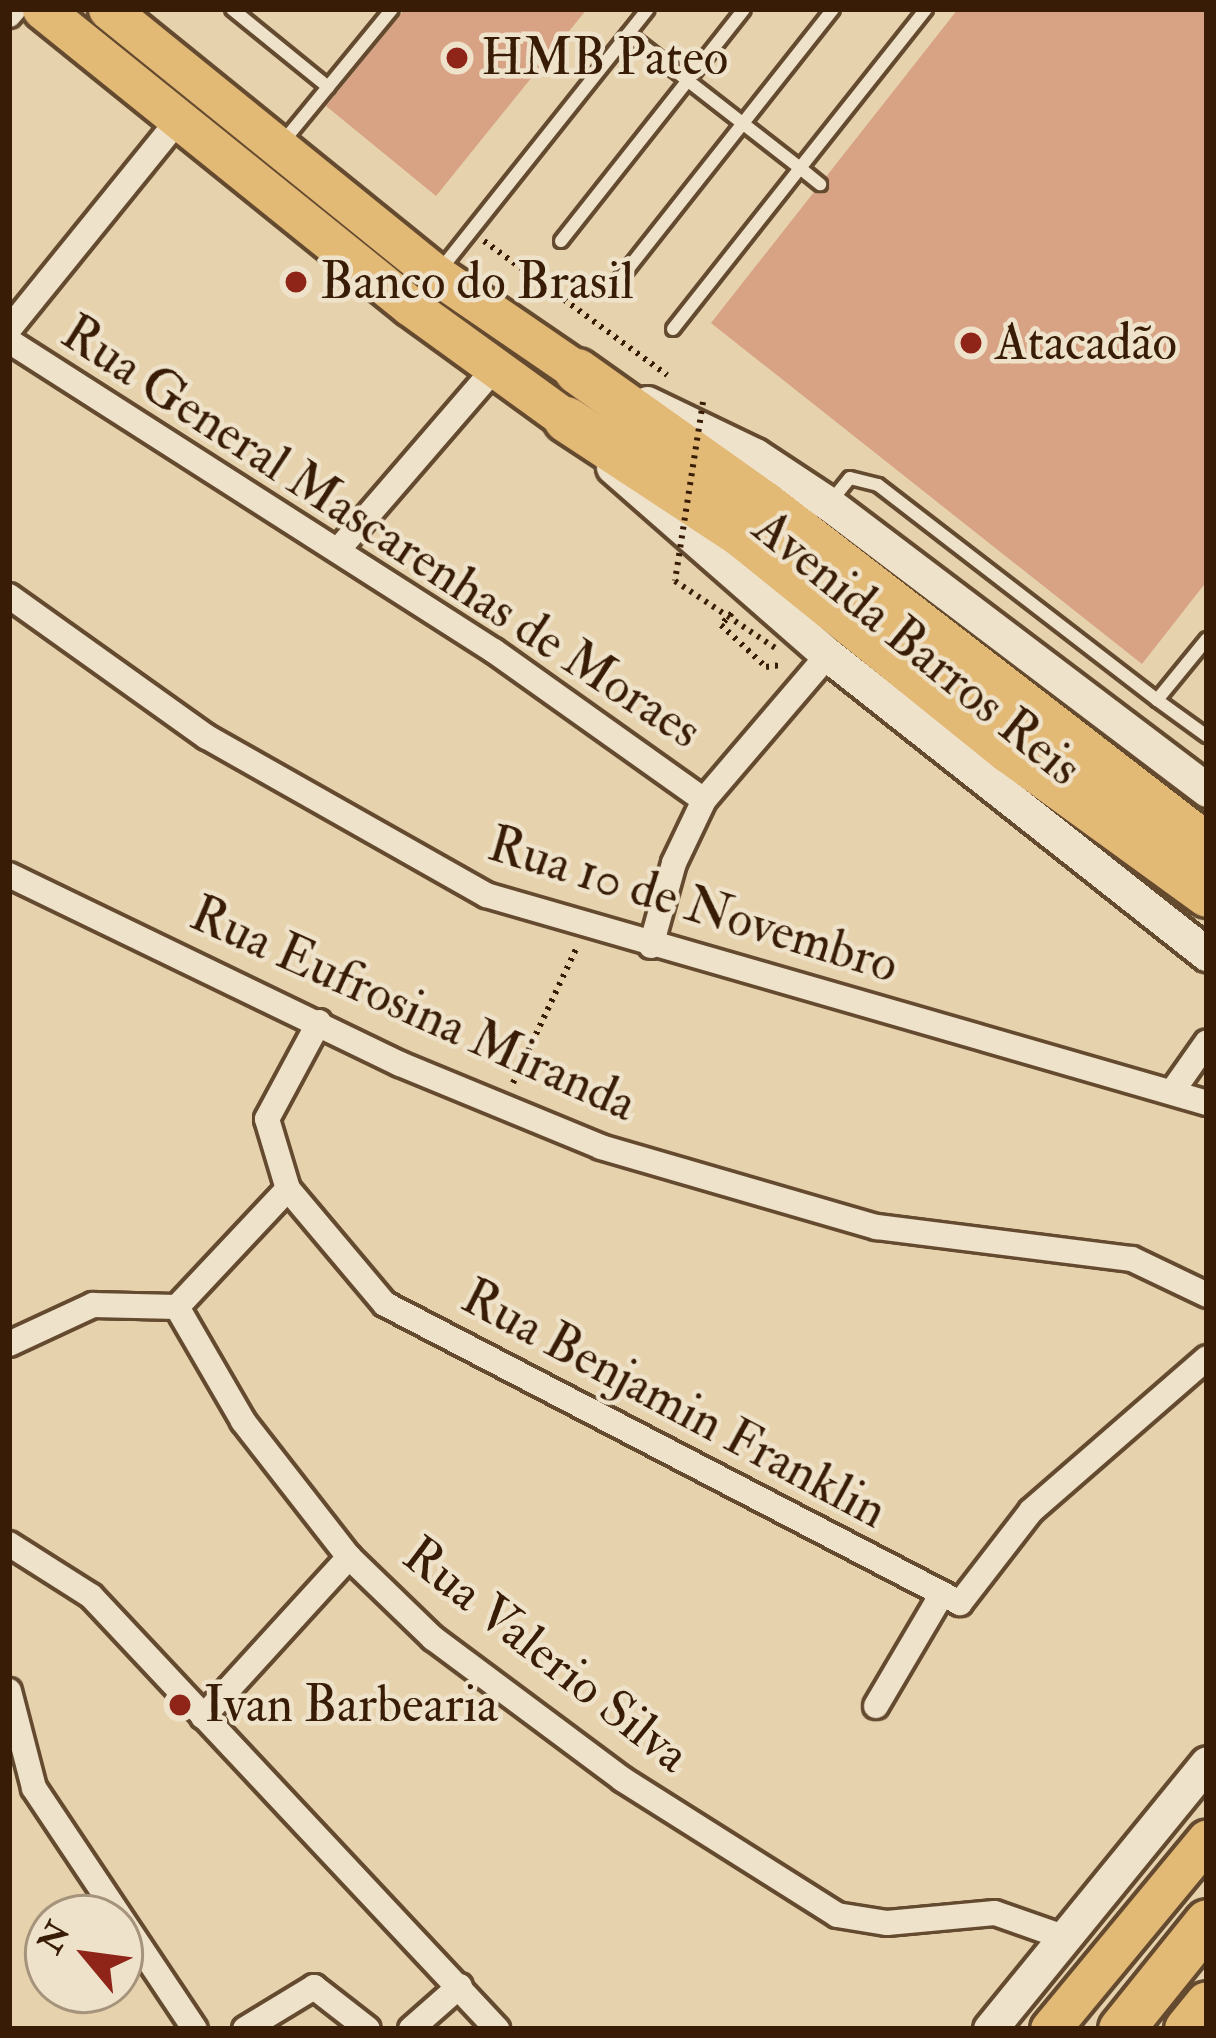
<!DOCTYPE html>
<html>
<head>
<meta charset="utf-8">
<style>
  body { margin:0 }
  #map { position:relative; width:1216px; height:2038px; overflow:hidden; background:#e6d2ad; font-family:"IM FELL Double Pica",serif }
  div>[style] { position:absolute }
  .building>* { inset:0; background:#d8a284 }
  .path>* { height:6px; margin-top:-3px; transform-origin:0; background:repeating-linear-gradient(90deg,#381c05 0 3px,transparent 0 9px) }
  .roads { filter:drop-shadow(3px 0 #644a2f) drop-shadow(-3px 0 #644a2f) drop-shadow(0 3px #644a2f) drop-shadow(0 -3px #644a2f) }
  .lane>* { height:12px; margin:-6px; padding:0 6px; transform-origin:6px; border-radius:6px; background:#efe2ca }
  .street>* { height:24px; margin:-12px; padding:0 12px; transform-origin:12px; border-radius:12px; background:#efe2ca }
  .secondary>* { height:33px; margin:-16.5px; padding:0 16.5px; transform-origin:16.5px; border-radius:16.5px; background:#efe2ca }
  .primary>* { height:39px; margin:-19.5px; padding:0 19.5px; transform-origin:19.5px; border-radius:19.5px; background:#e3b976 }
  .highway>* { height:45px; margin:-22.5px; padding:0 22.5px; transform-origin:22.5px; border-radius:22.5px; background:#e3b976 }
  .path-bridge>* { height:6px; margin-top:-3px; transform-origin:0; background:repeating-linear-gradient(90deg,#381c05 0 3px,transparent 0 9px) }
  .dots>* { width:33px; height:33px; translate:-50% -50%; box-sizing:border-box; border:6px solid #efe2ca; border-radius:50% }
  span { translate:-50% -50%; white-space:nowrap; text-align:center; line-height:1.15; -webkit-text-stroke:9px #efe2ca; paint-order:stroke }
  .poi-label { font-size:51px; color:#381c05 }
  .left { translate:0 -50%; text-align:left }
  .street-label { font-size:51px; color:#381c05 }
  .frame { position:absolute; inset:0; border:12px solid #381c05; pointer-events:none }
  .north { position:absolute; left:24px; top:1894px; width:120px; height:120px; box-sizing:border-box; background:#efe2ca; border:3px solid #a6937b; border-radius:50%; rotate:299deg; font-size:33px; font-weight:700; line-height:48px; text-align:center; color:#381c05 }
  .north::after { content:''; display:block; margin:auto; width:42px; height:54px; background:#8f2418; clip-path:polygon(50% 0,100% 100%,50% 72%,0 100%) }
</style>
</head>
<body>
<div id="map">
  <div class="building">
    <div style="clip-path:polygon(405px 9px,587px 9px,436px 196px,326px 106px)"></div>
    <div style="clip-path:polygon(958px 9px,1207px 9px,1207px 581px,1142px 664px,711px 323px)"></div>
  </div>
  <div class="path">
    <div style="left:484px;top:241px;width:227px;rotate:36.2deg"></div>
    <div style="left:732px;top:613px;width:16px;rotate:133deg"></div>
    <div style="left:721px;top:625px;width:62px;rotate:43deg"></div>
    <div style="left:766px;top:667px;width:15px;rotate:-8deg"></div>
    <div style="left:513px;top:1083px;width:148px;rotate:-64.8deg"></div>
  </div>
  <div class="roads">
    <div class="lane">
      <div style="left:232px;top:9px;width:124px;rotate:39.1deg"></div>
      <div style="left:628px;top:34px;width:218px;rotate:37.9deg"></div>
      <div style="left:800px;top:168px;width:203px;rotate:-51.6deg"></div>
      <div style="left:282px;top:143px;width:173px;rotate:-50.6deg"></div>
      <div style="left:561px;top:241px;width:295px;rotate:-51.7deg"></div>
      <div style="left:441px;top:269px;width:332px;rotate:-51.5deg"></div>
      <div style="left:616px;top:284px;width:350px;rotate:-51.7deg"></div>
      <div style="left:673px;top:329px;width:205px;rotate:-51.7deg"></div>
      <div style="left:800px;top:168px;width:26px;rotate:39deg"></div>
      <div style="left:832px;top:500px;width:28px;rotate:-51deg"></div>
      <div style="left:850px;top:478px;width:29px;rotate:14deg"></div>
      <div style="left:878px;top:485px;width:352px;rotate:37.6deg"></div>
      <div style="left:1157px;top:700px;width:79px;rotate:-50.7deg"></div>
      <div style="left:1157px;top:700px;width:62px;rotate:35.8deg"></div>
    </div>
    <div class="street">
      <div style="left:9px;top:15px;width:8px;rotate:-50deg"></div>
      <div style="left:9px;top:329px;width:270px;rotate:-51deg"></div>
      <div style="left:9px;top:341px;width:576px;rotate:32.59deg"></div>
      <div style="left:494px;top:651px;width:257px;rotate:35.4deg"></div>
      <div style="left:338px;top:550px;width:239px;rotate:-49.2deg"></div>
      <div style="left:9px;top:596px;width:243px;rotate:35.5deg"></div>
      <div style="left:207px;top:737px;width:321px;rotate:29.5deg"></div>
      <div style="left:486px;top:895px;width:750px;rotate:16.09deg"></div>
      <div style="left:9px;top:875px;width:434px;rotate:25.8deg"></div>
      <div style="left:400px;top:1064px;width:217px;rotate:22.4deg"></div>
      <div style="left:601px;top:1147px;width:287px;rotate:16.2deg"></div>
      <div style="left:877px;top:1227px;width:257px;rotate:7.2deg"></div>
      <div style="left:1132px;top:1259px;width:83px;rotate:25.6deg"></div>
      <div style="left:651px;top:946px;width:86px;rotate:-74.5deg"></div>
      <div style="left:674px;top:863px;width:70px;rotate:-64.5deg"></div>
      <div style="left:704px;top:800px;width:191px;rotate:-49.5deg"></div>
      <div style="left:1174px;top:1089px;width:57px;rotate:-54.9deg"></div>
      <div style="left:288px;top:1189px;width:73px;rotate:-106.7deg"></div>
      <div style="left:267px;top:1119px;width:110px;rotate:-61.8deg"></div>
      <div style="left:177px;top:1307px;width:162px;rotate:-46.8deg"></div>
      <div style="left:288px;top:1189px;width:150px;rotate:49.9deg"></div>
      <div style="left:385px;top:1304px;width:648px;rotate:27.47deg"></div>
      <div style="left:960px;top:1603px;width:116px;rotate:-52.3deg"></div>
      <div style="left:1031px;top:1511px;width:233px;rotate:-41deg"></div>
      <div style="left:177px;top:1307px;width:132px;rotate:59.9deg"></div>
      <div style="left:243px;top:1421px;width:172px;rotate:52.1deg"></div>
      <div style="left:349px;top:1557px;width:117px;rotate:44deg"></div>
      <div style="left:433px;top:1638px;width:236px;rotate:36.7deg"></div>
      <div style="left:622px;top:1779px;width:254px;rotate:32.3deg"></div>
      <div style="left:837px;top:1915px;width:51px;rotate:9.1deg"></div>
      <div style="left:887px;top:1923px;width:108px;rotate:-5.3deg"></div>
      <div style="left:995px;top:1913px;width:75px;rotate:19.4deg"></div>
      <div style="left:9px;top:1344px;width:93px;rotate:-24.9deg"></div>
      <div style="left:93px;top:1305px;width:84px;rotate:1.4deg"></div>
      <div style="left:9px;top:1544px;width:97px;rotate:32.4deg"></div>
      <div style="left:91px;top:1596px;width:594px;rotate:46.84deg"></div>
      <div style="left:9px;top:1691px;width:100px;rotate:75.5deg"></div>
      <div style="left:34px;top:1788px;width:290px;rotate:56.3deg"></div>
      <div style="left:876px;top:1706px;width:130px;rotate:-59.5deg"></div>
      <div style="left:203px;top:1717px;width:217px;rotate:-47.6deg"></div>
      <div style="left:245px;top:2029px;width:81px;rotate:-31.3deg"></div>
      <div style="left:314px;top:1987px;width:68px;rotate:37.9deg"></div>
      <div style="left:411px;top:2029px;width:65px;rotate:-41.3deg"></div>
    </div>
    <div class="secondary">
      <div style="left:647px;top:403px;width:120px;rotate:25.7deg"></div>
      <div style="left:755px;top:455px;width:89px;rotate:33.5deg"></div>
      <div style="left:829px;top:504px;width:474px;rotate:37.1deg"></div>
      <div style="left:613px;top:467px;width:286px;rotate:41.2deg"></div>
      <div style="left:828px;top:655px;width:483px;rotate:38.3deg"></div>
      <div style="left:990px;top:2029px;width:343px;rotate:-50.8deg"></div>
    </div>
    <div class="primary">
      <div style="left:42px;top:9px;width:473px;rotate:38.9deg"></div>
      <div style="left:410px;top:306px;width:193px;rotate:35.9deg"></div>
      <div style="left:108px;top:9px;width:423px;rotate:39deg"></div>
      <div style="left:437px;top:275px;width:170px;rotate:34.4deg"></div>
      <div style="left:1050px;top:2029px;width:246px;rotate:-50.4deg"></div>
    </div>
    <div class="highway">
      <div style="left:577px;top:371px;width:228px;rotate:35.4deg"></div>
      <div style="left:763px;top:503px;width:561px;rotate:37.69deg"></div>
      <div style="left:566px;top:419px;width:209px;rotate:33.3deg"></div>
      <div style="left:741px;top:534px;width:344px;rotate:38.9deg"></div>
      <div style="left:1009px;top:750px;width:245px;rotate:36deg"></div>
      <div style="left:1121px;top:2029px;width:137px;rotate:-51.2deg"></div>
      <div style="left:1187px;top:2029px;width:32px;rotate:-51deg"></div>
    </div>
  </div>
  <div class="path-bridge">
    <div style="left:703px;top:402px;width:181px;rotate:98.9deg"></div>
    <div style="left:675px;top:581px;width:126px;rotate:33.7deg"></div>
  </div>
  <div class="dots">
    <div style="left:457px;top:58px;background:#8f2418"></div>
    <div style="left:296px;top:282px;background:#8f2418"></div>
    <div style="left:971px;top:343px;background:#8f2418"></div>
    <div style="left:180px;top:1705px;background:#8f2418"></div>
  </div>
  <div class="poi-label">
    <span class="left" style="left:481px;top:58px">HMB Pateo</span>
    <span class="left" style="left:320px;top:282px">Banco do Brasil</span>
    <span class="left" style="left:995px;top:343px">Atacadão</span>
    <span class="left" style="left:204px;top:1705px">Ivan Barbearia</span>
  </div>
  <div class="street-label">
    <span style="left:381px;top:532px;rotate:33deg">Rua General Mascarenhas de Moraes</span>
    <span style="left:917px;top:648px;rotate:39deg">Avenida Barros Reis</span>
    <span style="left:693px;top:905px;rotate:17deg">Rua 10 de Novembro</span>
    <span style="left:413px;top:1009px;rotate:24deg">Rua Eufrosina Miranda</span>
    <span style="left:674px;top:1404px;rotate:28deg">Rua Benjamin Franklin</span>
    <span style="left:546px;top:1655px;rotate:38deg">Rua Valerio Silva</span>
  </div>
  <div class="frame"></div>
  <div class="north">N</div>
</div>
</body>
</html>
